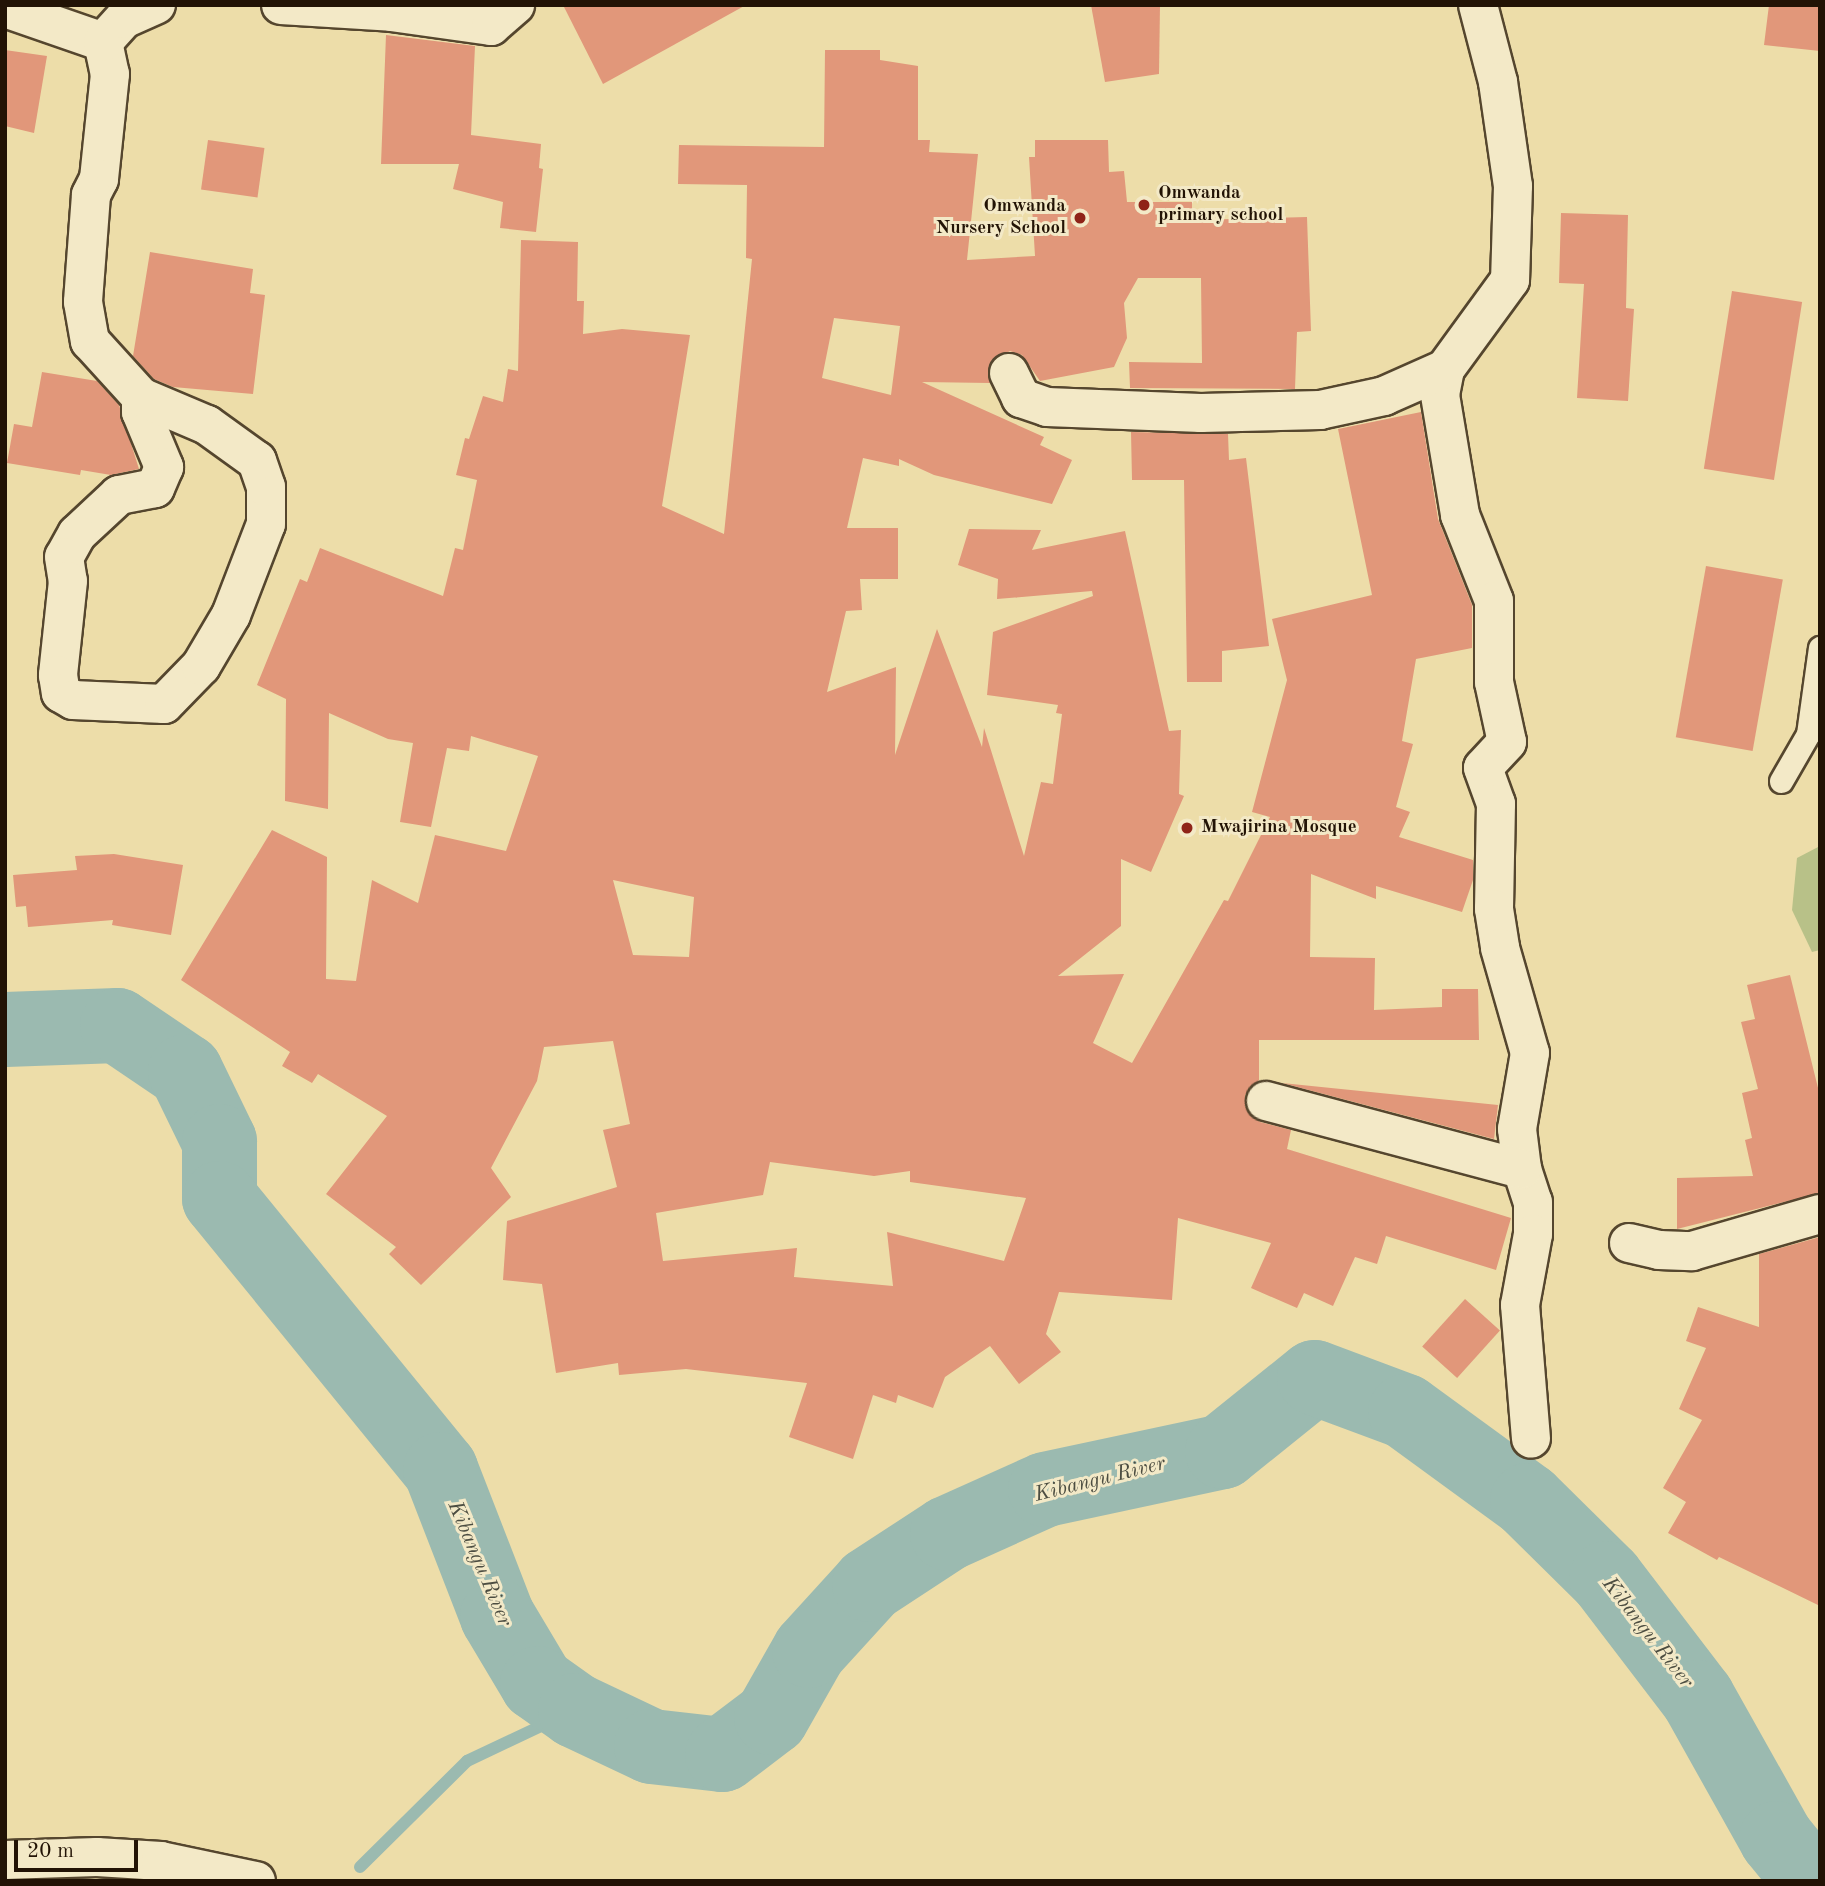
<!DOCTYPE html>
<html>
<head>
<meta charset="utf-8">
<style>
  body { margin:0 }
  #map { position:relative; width:1825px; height:1886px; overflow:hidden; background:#eddda9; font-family:"Old Standard TT",serif }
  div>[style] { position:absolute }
  .green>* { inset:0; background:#b8c188 }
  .stream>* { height:12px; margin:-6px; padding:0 6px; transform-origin:6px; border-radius:6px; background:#9bbab0 }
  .river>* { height:75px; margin:-37.5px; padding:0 37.5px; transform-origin:37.5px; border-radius:37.5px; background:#9bbab0 }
  .building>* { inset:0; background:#e1977a; transform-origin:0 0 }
  .roads { filter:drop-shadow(2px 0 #55462e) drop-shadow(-2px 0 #55462e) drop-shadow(0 2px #55462e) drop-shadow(0 -2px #55462e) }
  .lane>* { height:23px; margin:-11.5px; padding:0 11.5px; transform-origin:11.5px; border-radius:11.5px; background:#f3e9c7 }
  .street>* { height:38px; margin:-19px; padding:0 19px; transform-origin:19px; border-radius:19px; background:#f3e9c7 }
  .dots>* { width:19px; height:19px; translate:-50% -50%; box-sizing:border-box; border:4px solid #f3e9c7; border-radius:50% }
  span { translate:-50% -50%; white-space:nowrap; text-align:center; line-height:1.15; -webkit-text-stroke:6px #f3e9c7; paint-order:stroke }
  .poi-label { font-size:19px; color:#221305; font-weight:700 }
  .left { translate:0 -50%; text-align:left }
  .right { translate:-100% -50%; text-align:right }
  .water-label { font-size:21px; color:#4c4d41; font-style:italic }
  .frame { position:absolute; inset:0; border:7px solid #221305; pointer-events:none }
  .scale { position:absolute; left:14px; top:1840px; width:124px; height:32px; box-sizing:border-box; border:4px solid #221305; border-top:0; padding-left:9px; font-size:21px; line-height:24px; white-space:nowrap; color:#221305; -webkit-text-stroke:5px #f3e9c7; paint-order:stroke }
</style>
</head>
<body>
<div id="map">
  <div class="green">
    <div style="clip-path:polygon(1820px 846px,1820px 950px,1812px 952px,1792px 910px,1797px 858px)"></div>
  </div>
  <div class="stream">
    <div style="left:360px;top:1867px;width:151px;rotate:-44.7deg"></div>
    <div style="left:467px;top:1761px;width:119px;rotate:-25.3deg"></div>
  </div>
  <div class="river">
    <div style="left:5px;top:1029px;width:112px;rotate:-2deg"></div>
    <div style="left:117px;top:1025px;width:82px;rotate:34.1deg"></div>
    <div style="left:185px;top:1071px;width:78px;rotate:64.1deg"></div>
    <div style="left:219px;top:1141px;width:57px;rotate:90deg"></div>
    <div style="left:219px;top:1198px;width:350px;rotate:50.8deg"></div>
    <div style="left:440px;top:1469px;width:158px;rotate:68.8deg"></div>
    <div style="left:497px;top:1616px;width:78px;rotate:59.2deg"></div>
    <div style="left:537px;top:1683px;width:47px;rotate:35.4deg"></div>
    <div style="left:575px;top:1710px;width:84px;rotate:25.3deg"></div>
    <div style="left:651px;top:1746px;width:71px;rotate:6.4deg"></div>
    <div style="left:722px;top:1754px;width:61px;rotate:-37.1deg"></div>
    <div style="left:771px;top:1717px;width:77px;rotate:-60.4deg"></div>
    <div style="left:809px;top:1650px;width:89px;rotate:-47.7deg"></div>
    <div style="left:869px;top:1584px;width:93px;rotate:-33.2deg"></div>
    <div style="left:947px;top:1533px;width:107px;rotate:-24.2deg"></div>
    <div style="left:1045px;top:1489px;width:181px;rotate:-12.1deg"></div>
    <div style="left:1222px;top:1451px;width:118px;rotate:-38.8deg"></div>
    <div style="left:1314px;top:1377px;width:97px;rotate:20.5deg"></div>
    <div style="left:1405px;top:1411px;width:151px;rotate:36.1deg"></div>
    <div style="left:1527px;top:1500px;width:111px;rotate:44.6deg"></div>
    <div style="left:1606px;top:1578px;width:150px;rotate:52.6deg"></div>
    <div style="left:1697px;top:1697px;width:162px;rotate:60.7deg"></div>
    <div style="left:1776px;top:1838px;width:55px;rotate:50.9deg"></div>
  </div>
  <div class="building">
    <div style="clip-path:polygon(563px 5px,746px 5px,603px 84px)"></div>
    <div style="clip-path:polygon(1091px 5px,1160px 5px,1159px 74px,1105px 82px)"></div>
    <div style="clip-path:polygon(1769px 5px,1820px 5px,1820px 51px,1764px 45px)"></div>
    <div style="clip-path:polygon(386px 35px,475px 46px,471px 135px,541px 144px,539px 168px,543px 169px,536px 232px,500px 228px,503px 202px,453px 189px,459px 164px,381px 164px)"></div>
    <div style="clip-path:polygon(5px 50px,47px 56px,34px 133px,5px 126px)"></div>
    <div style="clip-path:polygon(evenodd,825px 50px,880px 50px,880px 60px,918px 66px,918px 140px,930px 140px,929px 152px,978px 154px,967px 260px,1035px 256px,1029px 157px,1035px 157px,1035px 140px,1108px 140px,1109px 172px,1124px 171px,1127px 202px,1192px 202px,1192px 220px,1307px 217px,1311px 331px,1297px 332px,1295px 389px,1130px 388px,1129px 362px,1202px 363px,1201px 278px,1138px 278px,1124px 303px,1127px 338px,1114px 367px,1040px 381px,1022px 355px,1010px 351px,991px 361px,990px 383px,922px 382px,1044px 437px,1040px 445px,1072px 460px,1052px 504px,934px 475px,899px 459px,899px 466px,863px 458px,847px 528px,898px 528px,898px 579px,860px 579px,862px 610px,846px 611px,827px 692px,896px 667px,895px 755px,937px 629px,982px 747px,984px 728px,1024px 856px,1041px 782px,1053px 784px,1062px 714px,1056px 713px,1058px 705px,987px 695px,993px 632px,1093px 596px,1092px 591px,997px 599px,998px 579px,958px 565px,969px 529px,1041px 530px,1032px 550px,1125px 531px,1169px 731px,1181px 730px,1179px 794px,1184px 796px,1151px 872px,1121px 859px,1121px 926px,1058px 976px,1124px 974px,1093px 1043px,1132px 1063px,1224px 900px,1228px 901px,1270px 817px,1252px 812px,1287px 680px,1272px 619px,1372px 595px,1338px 429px,1421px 412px,1438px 519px,1472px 605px,1472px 648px,1416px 659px,1402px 741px,1413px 744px,1396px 807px,1410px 812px,1399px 837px,1473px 860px,1473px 880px,1462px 912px,1376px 886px,1376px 899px,1311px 874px,1310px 957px,1375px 958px,1374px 1010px,1442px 1007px,1442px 989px,1478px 989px,1479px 1040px,1259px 1040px,1259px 1080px,1245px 1095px,1245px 1106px,1260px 1122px,1291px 1130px,1287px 1149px,1511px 1218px,1496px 1270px,1386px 1236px,1377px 1264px,1355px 1257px,1333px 1306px,1304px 1293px,1297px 1308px,1251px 1288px,1271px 1243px,1178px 1218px,1172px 1300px,1059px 1292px,1046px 1334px,1061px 1352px,1019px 1384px,990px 1346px,945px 1377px,933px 1408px,898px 1395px,896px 1403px,873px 1395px,853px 1459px,789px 1437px,807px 1383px,686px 1369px,619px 1375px,618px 1363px,556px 1373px,542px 1284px,503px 1280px,507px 1221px,617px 1187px,603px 1130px,630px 1124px,613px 1041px,544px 1047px,537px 1081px,491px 1168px,511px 1197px,421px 1285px,389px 1254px,396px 1247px,326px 1194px,387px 1116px,318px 1074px,312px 1083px,282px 1066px,290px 1052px,181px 980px,272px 830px,327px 857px,326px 979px,356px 981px,372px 880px,418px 903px,435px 835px,506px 851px,538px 756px,471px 736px,469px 751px,447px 748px,431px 827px,400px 822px,413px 743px,388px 739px,329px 713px,328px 809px,285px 801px,286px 699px,257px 685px,300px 579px,307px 582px,320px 548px,443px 596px,455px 548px,463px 550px,477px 480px,456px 475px,465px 438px,469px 439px,483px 396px,503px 402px,508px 369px,518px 371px,521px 240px,578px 242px,577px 301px,584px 301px,583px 334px,622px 329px,690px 335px,662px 506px,724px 534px,752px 259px,746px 258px,747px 185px,678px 184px,679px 145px,824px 147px,825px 50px,834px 318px,900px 326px,891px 395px,822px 378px,834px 318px,825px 50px,613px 880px,694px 897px,689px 957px,633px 955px,613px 880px,825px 50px,770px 1162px,874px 1176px,910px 1171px,910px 1182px,1026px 1198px,1004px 1261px,887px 1232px,893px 1286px,794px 1277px,797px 1248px,663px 1261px,656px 1213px,763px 1195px,770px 1162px)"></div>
    <div style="left:208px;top:140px;width:57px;height:50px;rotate:8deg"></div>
    <div style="clip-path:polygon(1561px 213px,1628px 215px,1626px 308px,1634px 309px,1628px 401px,1577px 398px,1584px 284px,1559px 283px)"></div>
    <div style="clip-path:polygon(150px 252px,253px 269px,250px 293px,265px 295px,253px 394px,173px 387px,154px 379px,133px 356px)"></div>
    <div style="left:1732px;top:291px;width:71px;height:180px;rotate:9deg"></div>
    <div style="clip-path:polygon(42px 372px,97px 381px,119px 405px,139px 469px,111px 475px,81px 470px,80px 475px,7px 463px,14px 424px,32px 427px)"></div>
    <div style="clip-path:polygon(1131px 432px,1228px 434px,1229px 460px,1246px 458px,1269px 646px,1222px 651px,1222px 682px,1187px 682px,1184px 480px,1132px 480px)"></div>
    <div style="left:1706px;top:566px;width:78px;height:174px;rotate:10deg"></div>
    <div style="clip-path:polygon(114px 854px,183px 865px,171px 935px,112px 925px,113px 920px,28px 927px,26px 906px,16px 907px,13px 875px,77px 870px,75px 856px)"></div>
    <div style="clip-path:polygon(1790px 975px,1820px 1096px,1820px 1193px,1677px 1229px,1677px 1178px,1753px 1176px,1745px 1140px,1752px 1138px,1742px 1093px,1758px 1089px,1741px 1022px,1755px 1019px,1747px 985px)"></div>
    <div style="clip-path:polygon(1282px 1083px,1498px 1105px,1494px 1139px)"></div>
    <div style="clip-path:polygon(1820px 1237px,1820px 1606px,1719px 1557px,1717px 1560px,1668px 1533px,1686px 1502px,1663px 1488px,1702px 1420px,1679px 1409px,1706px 1348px,1686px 1341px,1698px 1307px,1759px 1327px,1759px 1254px)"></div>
    <div style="left:1465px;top:1299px;width:47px;height:64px;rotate:42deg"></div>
  </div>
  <div class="roads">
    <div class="lane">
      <div style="left:1781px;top:781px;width:54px;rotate:-60.1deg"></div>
      <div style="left:1808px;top:734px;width:87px;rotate:-82.1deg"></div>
    </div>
    <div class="street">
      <div style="left:281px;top:5px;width:110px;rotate:3.6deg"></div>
      <div style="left:391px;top:12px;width:101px;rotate:8deg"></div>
      <div style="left:491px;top:26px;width:32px;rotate:-41deg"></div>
      <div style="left:1478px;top:5px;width:80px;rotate:75.4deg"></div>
      <div style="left:1498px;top:82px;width:105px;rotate:81.8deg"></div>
      <div style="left:1513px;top:186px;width:94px;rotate:91.8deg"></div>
      <div style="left:1510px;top:280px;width:110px;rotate:126.1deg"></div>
      <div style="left:1445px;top:369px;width:26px;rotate:101deg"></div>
      <div style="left:1440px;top:395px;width:122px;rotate:80.5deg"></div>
      <div style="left:1460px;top:515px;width:92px;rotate:68.4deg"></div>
      <div style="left:1494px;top:601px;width:81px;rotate:90deg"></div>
      <div style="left:1494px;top:682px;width:61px;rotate:77.8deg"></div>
      <div style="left:1507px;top:742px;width:35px;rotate:133deg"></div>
      <div style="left:1483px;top:768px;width:38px;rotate:70deg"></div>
      <div style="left:1496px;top:804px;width:105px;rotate:91.1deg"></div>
      <div style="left:1494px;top:909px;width:39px;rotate:81deg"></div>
      <div style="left:1500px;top:948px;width:109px;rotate:74.1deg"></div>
      <div style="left:1530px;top:1053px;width:77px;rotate:99.7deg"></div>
      <div style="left:1517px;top:1129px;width:40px;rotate:82.9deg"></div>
      <div style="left:1522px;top:1169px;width:35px;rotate:72deg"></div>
      <div style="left:1533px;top:1202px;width:32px;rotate:90deg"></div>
      <div style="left:1533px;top:1234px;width:72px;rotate:100.4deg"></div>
      <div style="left:1520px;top:1305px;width:134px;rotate:85.3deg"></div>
      <div style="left:5px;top:8px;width:104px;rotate:19.1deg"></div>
      <div style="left:103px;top:42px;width:33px;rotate:78deg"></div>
      <div style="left:110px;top:74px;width:106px;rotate:96deg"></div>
      <div style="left:99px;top:179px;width:18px;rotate:117deg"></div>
      <div style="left:91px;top:195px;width:107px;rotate:94.3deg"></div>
      <div style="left:83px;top:302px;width:40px;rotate:80deg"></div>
      <div style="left:90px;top:341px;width:76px;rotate:47.7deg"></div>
      <div style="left:141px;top:397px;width:15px;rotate:90deg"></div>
      <div style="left:141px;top:412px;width:60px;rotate:67.3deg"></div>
      <div style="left:164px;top:467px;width:23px;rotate:113deg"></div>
      <div style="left:155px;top:488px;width:37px;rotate:169deg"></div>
      <div style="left:119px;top:495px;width:57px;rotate:137.1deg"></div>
      <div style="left:77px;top:534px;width:26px;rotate:119deg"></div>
      <div style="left:64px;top:557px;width:24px;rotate:81deg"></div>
      <div style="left:68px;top:581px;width:95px;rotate:96.1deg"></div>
      <div style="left:58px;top:675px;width:18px;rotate:81deg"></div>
      <div style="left:61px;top:693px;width:14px;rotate:30deg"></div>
      <div style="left:73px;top:700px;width:91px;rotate:2.5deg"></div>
      <div style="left:164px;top:704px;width:53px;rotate:-45.8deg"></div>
      <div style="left:201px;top:666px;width:59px;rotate:-59.5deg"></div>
      <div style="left:231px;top:615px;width:97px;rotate:-69deg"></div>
      <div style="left:266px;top:524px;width:37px;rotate:-90deg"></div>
      <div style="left:266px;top:487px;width:28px;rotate:-109deg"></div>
      <div style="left:257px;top:461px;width:62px;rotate:-144.2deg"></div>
      <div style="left:207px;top:425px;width:72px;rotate:-157deg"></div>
      <div style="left:103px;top:42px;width:31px;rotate:-48deg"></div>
      <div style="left:124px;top:19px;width:35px;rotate:-24deg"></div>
      <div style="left:1009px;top:373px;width:28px;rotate:64deg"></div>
      <div style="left:1021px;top:398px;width:28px;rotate:19deg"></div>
      <div style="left:1047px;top:407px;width:154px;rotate:2.2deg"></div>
      <div style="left:1201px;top:413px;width:119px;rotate:-1.4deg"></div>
      <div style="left:1320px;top:410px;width:66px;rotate:-12.3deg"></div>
      <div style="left:1384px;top:396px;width:67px;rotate:-23.9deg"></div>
      <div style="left:1266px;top:1101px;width:265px;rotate:14.9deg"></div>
      <div style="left:1629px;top:1243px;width:31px;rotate:13deg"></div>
      <div style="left:1659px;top:1250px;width:33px;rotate:2deg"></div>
      <div style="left:1692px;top:1251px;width:133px;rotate:-16.1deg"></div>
      <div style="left:5px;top:1860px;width:92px;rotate:-1.9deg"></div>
      <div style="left:97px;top:1857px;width:64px;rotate:3.6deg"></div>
      <div style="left:161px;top:1861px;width:97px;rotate:11.9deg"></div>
    </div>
  </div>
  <div class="dots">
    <div style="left:1144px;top:205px;background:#8f2418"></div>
    <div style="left:1080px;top:218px;background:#8f2418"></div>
    <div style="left:1187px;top:828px;background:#8f2418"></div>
  </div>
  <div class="poi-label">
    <span class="left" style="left:1158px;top:205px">Omwanda<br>primary school</span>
    <span class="right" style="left:1066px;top:218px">Omwanda<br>Nursery School</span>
    <span class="left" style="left:1201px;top:828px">Mwajirina Mosque</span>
  </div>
  <div class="water-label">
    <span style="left:1100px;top:1480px;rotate:-14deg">Kibangu River</span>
    <span style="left:479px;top:1564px;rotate:67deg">Kibangu River</span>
    <span style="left:1647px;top:1633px;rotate:52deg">Kibangu River</span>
  </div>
  <div class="frame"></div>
  <div class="scale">20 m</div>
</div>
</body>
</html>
